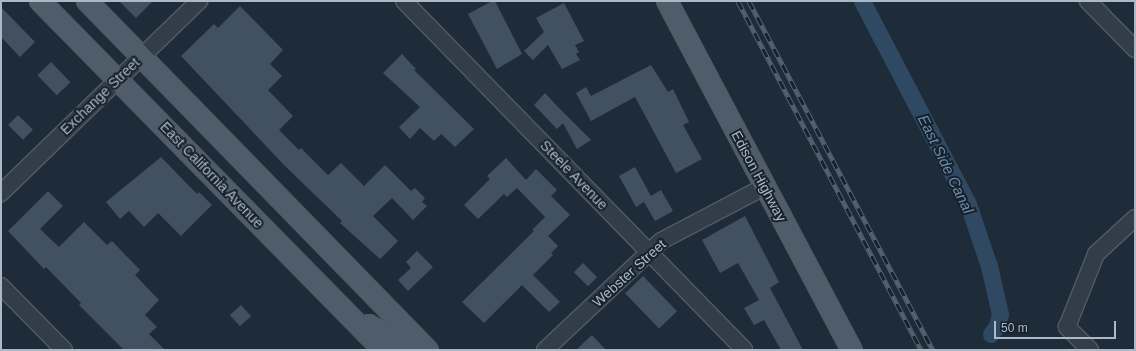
<!DOCTYPE html>
<html>
<head>
<meta charset="utf-8">
<style>
  body { margin:0 }
  #map { position:relative; width:1136px; height:351px; overflow:hidden; background:#1e2c39; font-family:Arial,sans-serif }
  div>[style] { position:absolute }
  .canal>* { height:17px; margin:-8.5px; padding:0 8.5px; transform-origin:8.5px; border-radius:8.5px; background:#2f4962 }
  .building>* { inset:0; background:#415161; transform-origin:0 0 }
  .roads { filter:drop-shadow(1px 0 #4f5b67) drop-shadow(-1px 0 #4f5b67) drop-shadow(0 1px #4f5b67) drop-shadow(0 -1px #4f5b67) }
  .minor>* { height:16px; margin:-8px; padding:0 8px; transform-origin:8px; border-radius:8px; background:#323d49 }
  .major>* { height:20px; margin:-10px; padding:0 10px; transform-origin:10px; border-radius:10px; background:#4f5d6a }
  .rail>* { height:4.5px; margin-top:-2.25px; transform-origin:0; background:repeating-linear-gradient(90deg,#18222d 0 9px,#536271 0 18px); box-sizing:border-box; border-block:1px solid #536271 }
  span { translate:-50% -50%; white-space:nowrap; text-align:center; line-height:1.15; -webkit-text-stroke:4px #18222d; paint-order:stroke }
  .street-label { font-size:14px; color:#acb8c6 }
  .water-label { font-size:15px; color:#698cad; font-style:italic }
  .frame { position:absolute; inset:0; border:2px solid #acb8c6; pointer-events:none }
  .scale { position:absolute; left:994px; top:321px; width:122px; height:18px; box-sizing:border-box; border:2px solid #acb8c6; border-top:0; padding-left:5px; font-size:12px; line-height:14px; white-space:nowrap; color:#acb8c6; -webkit-text-stroke:3px #18222d; paint-order:stroke }
</style>
</head>
<body>
<div id="map">
  <div class="canal">
    <div style="left:862px;top:1px;width:229px;rotate:62.4deg"></div>
    <div style="left:968px;top:204px;width:65px;rotate:71.3deg"></div>
    <div style="left:989px;top:266px;width:49px;rotate:77.1deg"></div>
    <div style="left:1000px;top:314px;width:12px;rotate:104deg"></div>
    <div style="left:997px;top:326px;width:10px;rotate:127deg"></div>
  </div>
  <div class="building">
    <div style="clip-path:polygon(119px 1px,153px 1px,136px 18px)"></div>
    <div style="clip-path:polygon(492px 1px,495px 1px,522px 54px,497px 69px,468px 14px)"></div>
    <div style="clip-path:polygon(564px 3px,584px 41px,575px 45px,579px 52px,576px 54px,580px 60px,562px 69px,548px 45px,533px 60px,524px 51px,544px 32px,536px 18px)"></div>
    <div style="clip-path:polygon(240px 6px,283px 50px,270px 64px,282px 76px,268px 90px,293px 116px,279px 130px,299px 150px,301px 148px,328px 175px,341px 163px,364px 186px,385px 165px,411px 191px,415px 188px,425px 198px,422px 202px,427px 206px,413px 220px,392px 198px,373px 216px,398px 241px,380px 259px,340px 223px,342px 221px,284px 165px,181px 56px,214px 24px,218px 28px)"></div>
    <div style="clip-path:polygon(1px 7px,35px 42px,20px 57px,1px 37px)"></div>
    <div style="clip-path:polygon(402px 54px,416px 69px,414px 70px,474px 129px,455px 147px,441px 134px,434px 141px,420px 128px,410px 139px,399px 127px,420px 107px,383px 73px)"></div>
    <div style="left:51px;top:62px;width:28px;height:19px;rotate:46deg"></div>
    <div style="clip-path:polygon(651px 65px,668px 92px,673px 89px,689px 122px,683px 125px,702px 159px,676px 173px,635px 97px,591px 121px,576px 93px,586px 87px,591px 96px)"></div>
    <div style="clip-path:polygon(545px 93px,558px 107px,591px 140px,577px 149px,563px 123px,557px 129px,534px 105px)"></div>
    <div style="left:18px;top:115px;width:21px;height:14px;rotate:45deg"></div>
    <div style="clip-path:polygon(161px 157px,197px 194px,199px 192px,212px 205px,181px 236px,158px 213px,144px 227px,129px 211px,120px 219px,106px 202px)"></div>
    <div style="clip-path:polygon(506px 158px,526px 180px,536px 169px,557px 190px,551px 196px,570px 215px,548px 236px,558px 246px,551px 253px,553px 255px,533px 275px,560px 302px,549px 312px,522px 285px,484px 323px,462px 302px,534px 231px,532px 230px,545px 217px,517px 188px,507px 197px,504px 194px,478px 219px,464px 205px,490px 179px,487px 176px)"></div>
    <div style="clip-path:polygon(635px 167px,651px 196px,661px 190px,673px 211px,655px 221px,644px 202px,636px 207px,619px 176px)"></div>
    <div style="clip-path:polygon(48px 191px,63px 206px,40px 229px,59px 247px,84px 222px,107px 245px,112px 241px,140px 270px,135px 275px,159px 300px,145px 315px,157px 327px,149px 334px,165px 350px,124px 350px,79px 305px,81px 303px,46px 267px,44px 269px,8px 231px)"></div>
    <div style="clip-path:polygon(745px 216px,779px 282px,770px 288px,803px 350px,781px 350px,764px 320px,754px 325px,744px 308px,759px 300px,738px 263px,720px 273px,702px 240px)"></div>
    <div style="clip-path:polygon(417px 251px,433px 267px,408px 291px,398px 280px,411px 268px,406px 262px)"></div>
    <div style="left:583px;top:263px;width:20px;height:13px;rotate:45deg"></div>
    <div style="left:643px;top:276px;width:49px;height:25px;rotate:46deg"></div>
    <div style="left:241px;top:305px;width:15px;height:15px;rotate:48deg"></div>
    <div style="clip-path:polygon(592px 335px,606px 350px,576px 350px)"></div>
  </div>
  <div class="roads">
    <div class="minor">
      <div style="left:404px;top:1px;width:487px;rotate:45.7deg"></div>
      <div style="left:1088px;top:1px;width:67px;rotate:45.6deg"></div>
      <div style="left:1px;top:193px;width:276px;rotate:-44.1deg"></div>
      <div style="left:1px;top:286px;width:90px;rotate:45.5deg"></div>
      <div style="left:545px;top:350px;width:159px;rotate:-43.2deg"></div>
      <div style="left:661px;top:241px;width:116px;rotate:-27.7deg"></div>
      <div style="left:1090px;top:350px;width:33px;rotate:-135deg"></div>
      <div style="left:1067px;top:327px;width:79px;rotate:-68.3deg"></div>
      <div style="left:1096px;top:254px;width:53px;rotate:-42.7deg"></div>
    </div>
    <div class="major">
      <div style="left:40px;top:1px;width:489px;rotate:45.5deg"></div>
      <div style="left:87px;top:1px;width:488px;rotate:45.7deg"></div>
      <div style="left:667px;top:1px;width:395px;rotate:62.1deg"></div>
      <div style="left:369px;top:325px;width:29px;rotate:31deg"></div>
      <div style="left:394px;top:340px;width:14px;rotate:45deg"></div>
    </div>
  </div>
  <div class="rail">
    <div style="left:738px;top:1px;width:394px;rotate:62.3deg"></div>
    <div style="left:749px;top:1px;width:395px;rotate:62.2deg"></div>
  </div>
  <div class="street-label">
    <span style="left:100px;top:96px;rotate:-44deg">Exchange Street</span>
    <span style="left:212px;top:175px;rotate:46deg">East California Avenue</span>
    <span style="left:574px;top:175px;rotate:46deg">Steele Avenue</span>
    <span style="left:759px;top:176px;rotate:62deg">Edison Highway</span>
    <span style="left:629px;top:273px;rotate:-42deg">Webster Street</span>
  </div>
  <div class="water-label">
    <span style="left:946px;top:164px;rotate:64deg">East Side Canal</span>
  </div>
  <div class="frame"></div>
  <div class="scale">50 m</div>
</div>
</body>
</html>
